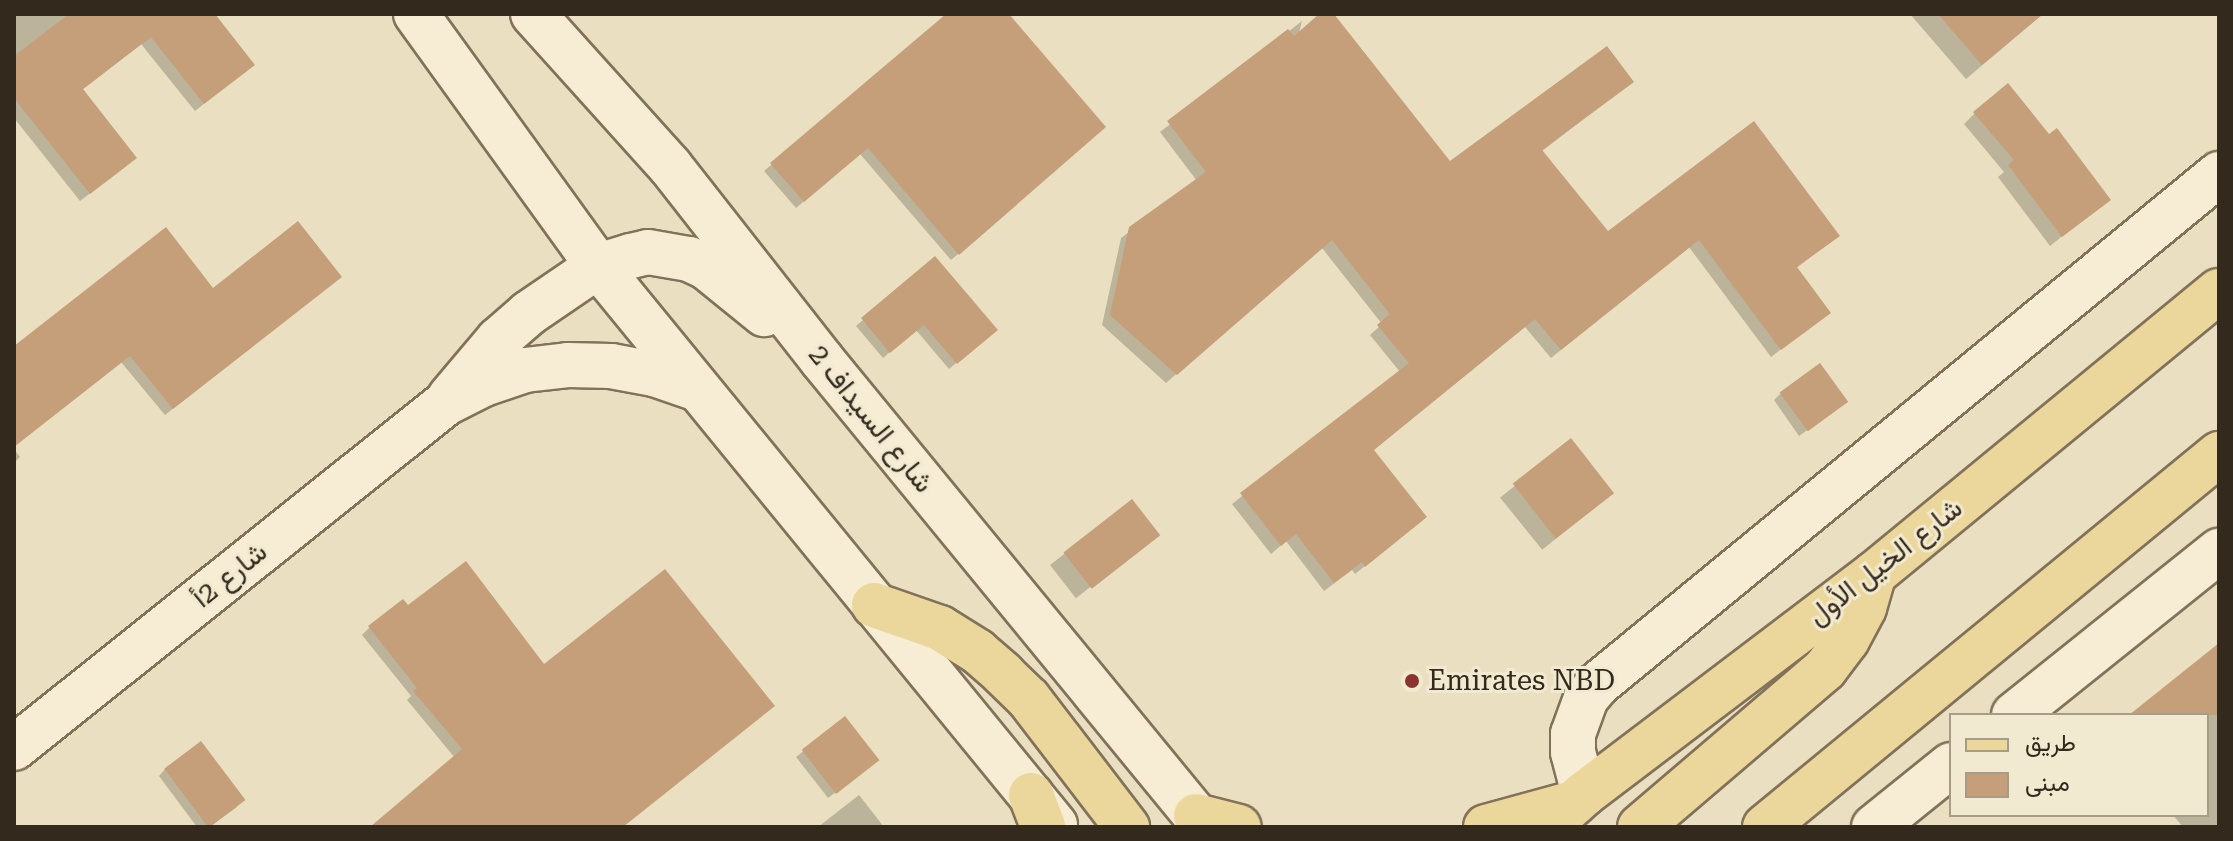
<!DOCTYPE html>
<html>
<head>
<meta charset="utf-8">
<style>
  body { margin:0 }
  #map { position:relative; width:2233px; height:841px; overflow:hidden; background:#eae0c1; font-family:"Roboto Serif",Vazirmatn,serif }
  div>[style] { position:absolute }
  .shadow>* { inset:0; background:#0003; transform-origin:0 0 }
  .building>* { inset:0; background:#c59e7a; transform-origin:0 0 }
  .roads { filter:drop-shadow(2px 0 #82725a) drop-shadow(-2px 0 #82725a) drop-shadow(0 2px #82725a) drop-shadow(0 -2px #82725a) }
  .minor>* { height:44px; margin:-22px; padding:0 22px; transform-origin:22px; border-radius:22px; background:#f6edd4 }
  .major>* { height:44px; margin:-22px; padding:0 22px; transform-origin:22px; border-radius:22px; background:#ebd79b }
  .dots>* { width:22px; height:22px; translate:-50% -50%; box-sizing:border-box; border:4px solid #f2ead0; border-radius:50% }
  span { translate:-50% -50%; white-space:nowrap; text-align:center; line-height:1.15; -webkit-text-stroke:6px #f2ead0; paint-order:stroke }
  .street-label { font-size:28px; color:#33291d }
  .poi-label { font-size:28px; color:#33291d }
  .left { translate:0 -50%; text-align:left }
  .frame { position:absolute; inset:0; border:16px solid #33291d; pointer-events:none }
  .legend { position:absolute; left:1949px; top:713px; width:260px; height:104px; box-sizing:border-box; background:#f2ead0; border:2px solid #a69d88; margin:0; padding:10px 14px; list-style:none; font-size:24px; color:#33291d }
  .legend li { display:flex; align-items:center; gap:16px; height:40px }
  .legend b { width:40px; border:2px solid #a69d88 }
</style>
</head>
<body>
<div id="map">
  <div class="shadow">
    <div style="clip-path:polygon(14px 14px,213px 14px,243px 73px,195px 111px,141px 44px,82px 90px,125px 167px,80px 201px,14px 118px)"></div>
    <div style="clip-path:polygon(949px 14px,1007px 14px,1097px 134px,951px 260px,860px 154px,796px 208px,764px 171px)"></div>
    <div style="clip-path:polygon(1321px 14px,1332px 14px,1450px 164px,1631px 82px,1541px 152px,1608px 233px,1837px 236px,1795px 269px,1828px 313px,1771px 357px,1689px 247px,1551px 358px,1525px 327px,1372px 451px,1415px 526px,1355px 574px,1352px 570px,1324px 591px,1286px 541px,1271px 554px,1232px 504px,1400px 372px,1370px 335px,1382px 324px,1322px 248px,1166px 383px,1102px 325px,1121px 238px,1197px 181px,1160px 132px,1302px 21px,1299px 33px)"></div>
    <div style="clip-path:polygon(1910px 14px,2043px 14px,1966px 79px)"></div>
    <div style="clip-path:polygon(1975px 113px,2049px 137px,2109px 199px,2050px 246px,1998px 177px,2004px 172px,1964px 124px)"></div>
    <div style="clip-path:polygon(935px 259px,989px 336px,949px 369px,916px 330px,883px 358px,856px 326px)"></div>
    <div style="clip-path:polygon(340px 277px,165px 415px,121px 362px,14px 446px,14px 348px,212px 290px)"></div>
    <div style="clip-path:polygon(1780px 394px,1839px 408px,1799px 436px,1774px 400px)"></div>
    <div style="left:1570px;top:441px;width:67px;height:90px;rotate:51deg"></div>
    <div style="clip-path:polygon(14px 449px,20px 457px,14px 463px)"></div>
    <div style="left:1132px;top:501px;width:42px;height:104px;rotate:52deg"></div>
    <div style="clip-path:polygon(370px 627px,599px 827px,373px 827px,455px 758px,407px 700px,411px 696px,362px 635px)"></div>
    <div style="clip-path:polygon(2219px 646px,2219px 827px,2183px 827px,2173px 815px,2207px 815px,2207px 715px,2133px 715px)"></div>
    <div style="clip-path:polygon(844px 719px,870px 767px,828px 798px,796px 757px)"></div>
    <div style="clip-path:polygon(165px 769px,237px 807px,209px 827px,197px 827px,159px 776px)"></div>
    <div style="clip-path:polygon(859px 795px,884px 827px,818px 827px)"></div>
  </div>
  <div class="building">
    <div style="clip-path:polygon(69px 14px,215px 14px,255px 65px,204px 104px,151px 37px,83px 89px,137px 158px,90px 194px,14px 98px,14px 56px)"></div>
    <div style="clip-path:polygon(946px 14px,1009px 14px,1106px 127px,959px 255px,868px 148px,804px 202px,770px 163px)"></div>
    <div style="clip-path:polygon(1319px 14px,1334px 14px,1450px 161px,1607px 46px,1634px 82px,1542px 150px,1608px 231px,1754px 121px,1840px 236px,1797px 267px,1831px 313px,1781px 350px,1699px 240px,1561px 350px,1535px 319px,1374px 450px,1427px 517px,1365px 567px,1362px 562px,1334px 583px,1296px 534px,1281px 546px,1240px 493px,1409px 363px,1377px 325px,1390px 314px,1332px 240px,1177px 375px,1110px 315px,1129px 227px,1206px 172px,1167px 121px,1288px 29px,1294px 36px)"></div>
    <div style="clip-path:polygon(1938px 14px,2043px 14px,1982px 65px)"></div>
    <div style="clip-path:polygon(2008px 83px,2049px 134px,2057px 128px,2111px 200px,2062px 237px,2008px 165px,2014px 160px,1973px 112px)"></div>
    <div style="clip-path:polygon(298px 221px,342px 277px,173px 409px,130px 356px,14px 447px,14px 346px,166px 227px,213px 288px)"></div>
    <div style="clip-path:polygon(935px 256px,998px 330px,957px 364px,924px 325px,890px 353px,861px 318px)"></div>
    <div style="left:1820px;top:363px;width:48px;height:50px;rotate:54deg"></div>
    <div style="left:1571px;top:438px;width:70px;height:74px;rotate:52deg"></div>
    <div style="left:1132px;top:499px;width:46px;height:87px;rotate:52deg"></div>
    <div style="clip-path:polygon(466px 561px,544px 664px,665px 569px,775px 706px,623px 827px,370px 827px,462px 749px,413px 691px,417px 688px,368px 626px,403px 599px,408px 605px)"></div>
    <div style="clip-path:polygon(2219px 643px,2219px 715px,2129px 715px)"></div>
    <div style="left:845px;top:716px;width:56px;height:55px;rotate:52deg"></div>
    <div style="left:201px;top:741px;width:74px;height:46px;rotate:53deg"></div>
  </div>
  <div class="roads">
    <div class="minor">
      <div style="left:416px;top:14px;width:311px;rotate:54.2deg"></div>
      <div style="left:598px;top:266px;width:722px;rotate:50.73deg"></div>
      <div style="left:533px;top:14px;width:205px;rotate:48deg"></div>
      <div style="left:670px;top:166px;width:246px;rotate:51.9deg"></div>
      <div style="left:822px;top:360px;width:604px;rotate:50.64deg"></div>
      <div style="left:450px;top:397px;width:75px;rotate:-49.9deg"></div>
      <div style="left:498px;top:340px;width:41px;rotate:-41.1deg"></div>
      <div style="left:529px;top:313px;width:83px;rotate:-34.3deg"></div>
      <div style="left:598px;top:266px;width:34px;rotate:-17deg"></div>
      <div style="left:631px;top:256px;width:17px;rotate:-13deg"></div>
      <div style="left:648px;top:252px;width:42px;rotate:9.7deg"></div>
      <div style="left:689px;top:259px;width:19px;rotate:25deg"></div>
      <div style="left:706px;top:267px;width:75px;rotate:39deg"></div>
      <div style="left:2014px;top:715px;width:263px;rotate:-38.7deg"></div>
      <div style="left:14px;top:748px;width:553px;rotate:-38.61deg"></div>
      <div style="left:446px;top:403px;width:42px;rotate:-26.6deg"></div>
      <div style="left:484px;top:384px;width:43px;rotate:-18.9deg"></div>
      <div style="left:525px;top:370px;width:43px;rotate:-6.6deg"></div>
      <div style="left:568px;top:365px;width:43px;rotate:1.3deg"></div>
      <div style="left:611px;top:366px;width:44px;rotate:10.5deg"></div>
      <div style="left:654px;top:374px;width:43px;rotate:18.9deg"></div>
      <div style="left:1584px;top:794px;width:43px;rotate:-104.7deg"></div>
      <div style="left:1573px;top:752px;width:18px;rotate:-90deg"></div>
      <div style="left:1573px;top:734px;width:38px;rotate:-70deg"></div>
      <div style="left:1586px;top:698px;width:18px;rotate:-49deg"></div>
      <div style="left:1598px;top:684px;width:804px;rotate:-39.39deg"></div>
      <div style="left:1874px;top:827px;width:99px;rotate:-38.8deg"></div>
    </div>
    <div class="major">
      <div style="left:874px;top:605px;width:70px;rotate:19.2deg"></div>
      <div style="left:940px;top:628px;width:44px;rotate:31.9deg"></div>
      <div style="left:977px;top:651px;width:35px;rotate:41deg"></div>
      <div style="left:1003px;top:674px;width:35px;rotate:44deg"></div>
      <div style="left:1028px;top:698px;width:163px;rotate:52.5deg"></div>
      <div style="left:1031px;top:795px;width:34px;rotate:69deg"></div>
      <div style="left:1196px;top:816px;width:44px;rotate:14.3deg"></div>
      <div style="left:1486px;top:827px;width:91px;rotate:-15.3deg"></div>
      <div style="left:1547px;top:827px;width:50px;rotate:-41.7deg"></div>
      <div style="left:1584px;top:794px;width:364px;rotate:-37.2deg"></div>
      <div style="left:1874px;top:574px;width:446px;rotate:-39.4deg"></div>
      <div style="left:1640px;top:827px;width:243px;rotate:-40.5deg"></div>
      <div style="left:1825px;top:669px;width:36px;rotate:-53deg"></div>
      <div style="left:1847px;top:640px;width:36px;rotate:-62deg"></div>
      <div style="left:1864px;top:608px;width:35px;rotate:-74deg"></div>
      <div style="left:1765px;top:827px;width:588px;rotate:-39.41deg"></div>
    </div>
  </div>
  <div class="dots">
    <div style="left:1412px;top:681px;background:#8c342f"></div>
  </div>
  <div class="street-label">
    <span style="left:871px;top:419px;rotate:51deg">شارع السيداف 2</span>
    <span style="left:1885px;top:562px;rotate:-38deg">شارع الخيل الأول</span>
    <span style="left:230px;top:575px;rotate:-39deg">شارع 2أ</span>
  </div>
  <div class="poi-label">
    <span class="left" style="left:1428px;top:681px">Emirates NBD</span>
  </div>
  <div class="frame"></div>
  <ul class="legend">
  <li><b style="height:10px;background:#ebd79b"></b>طريق</li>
  <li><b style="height:22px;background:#c59e7a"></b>مبنى</li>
  </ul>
</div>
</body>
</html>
